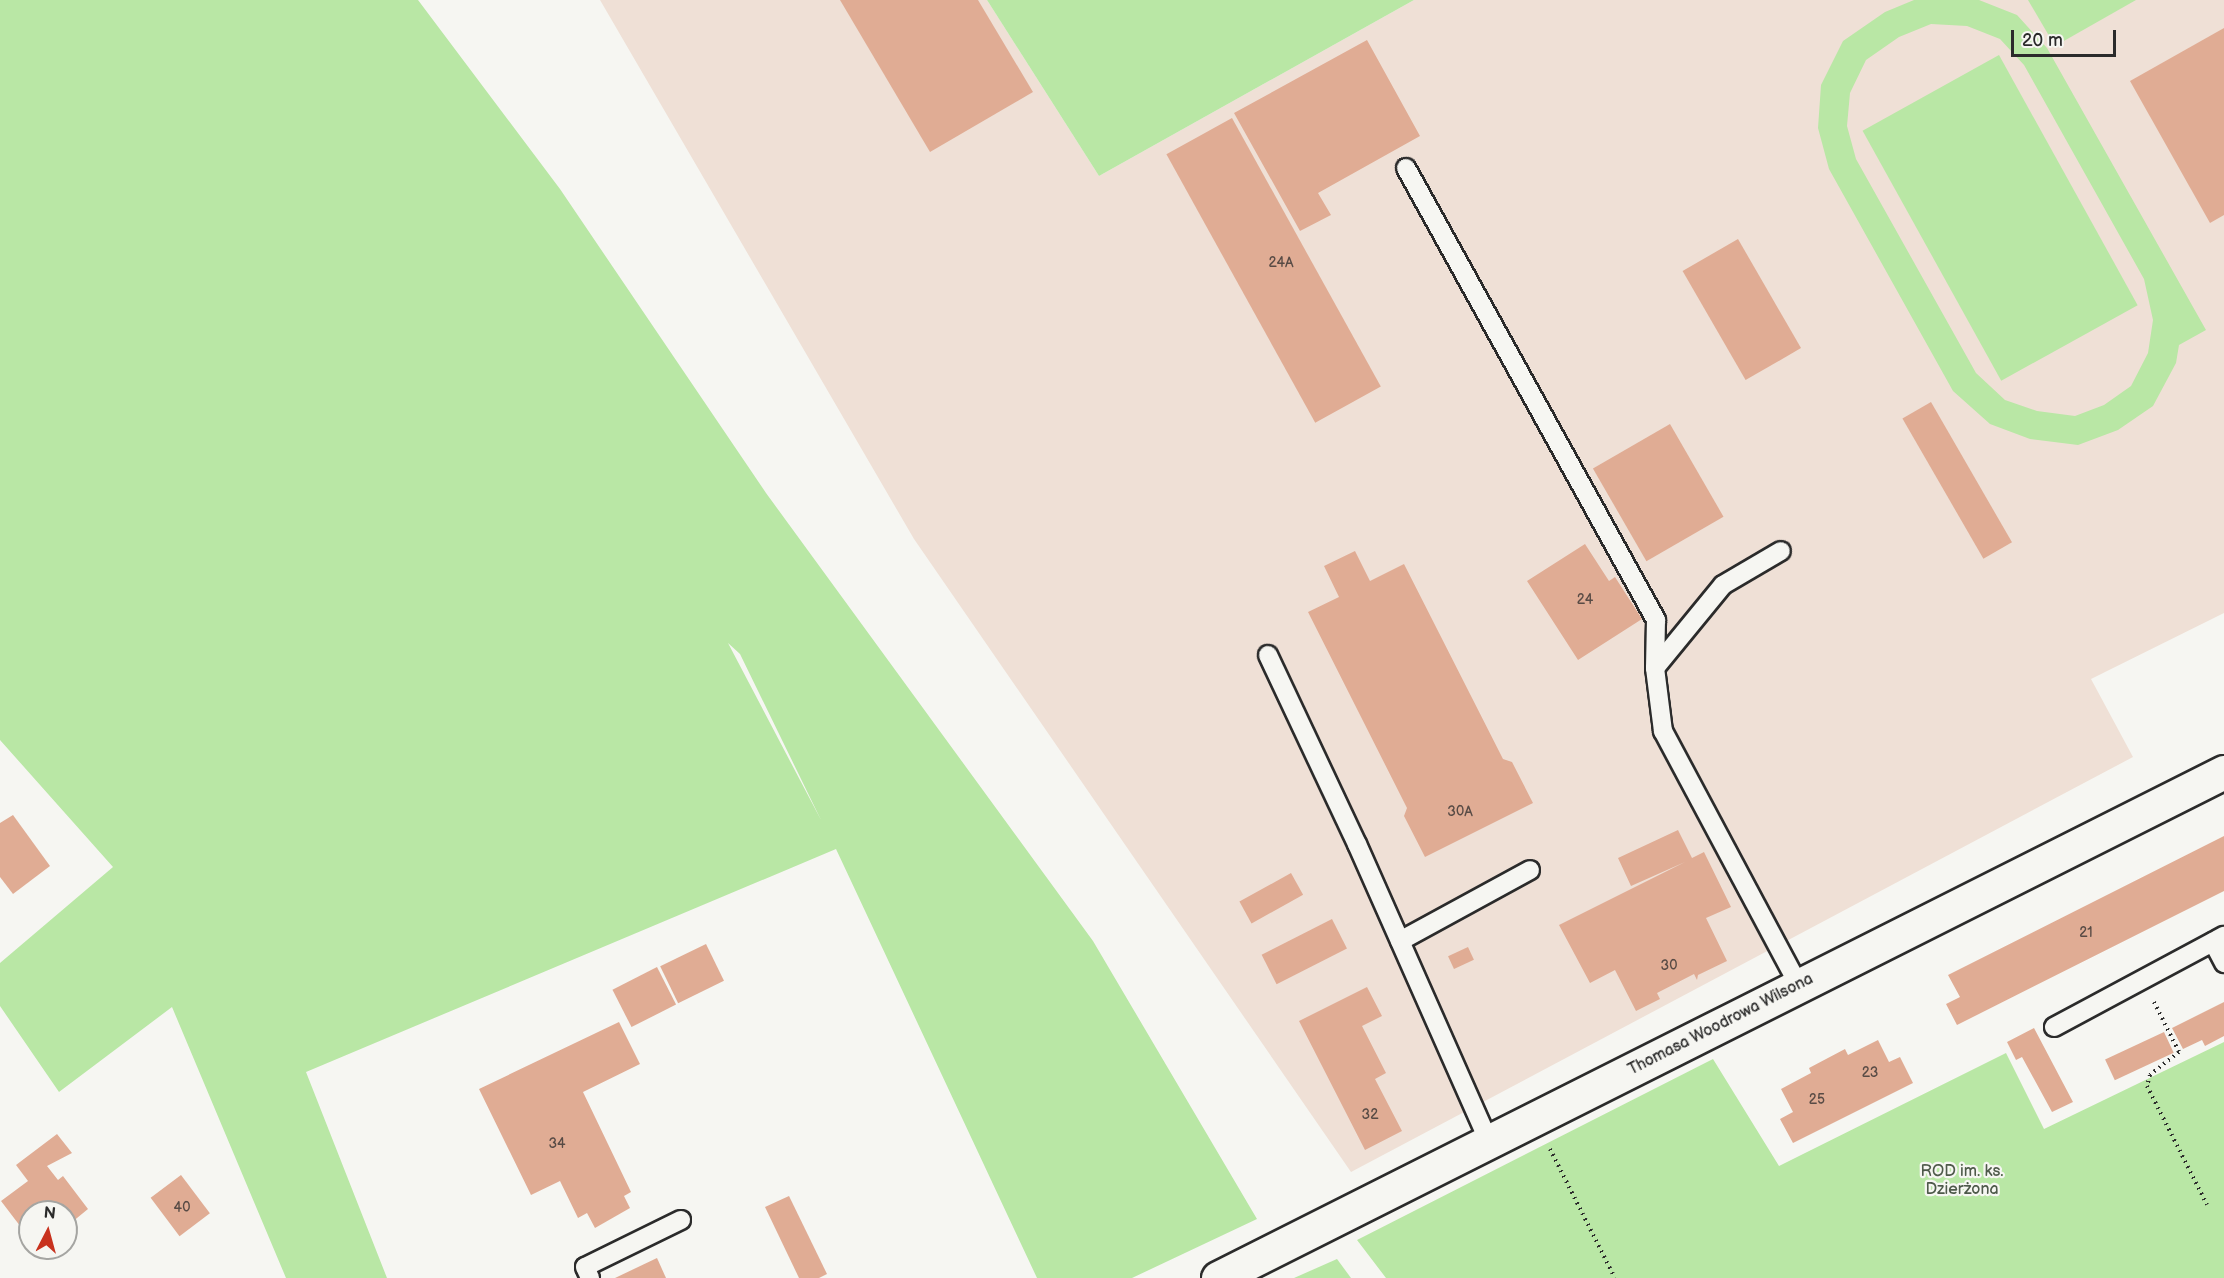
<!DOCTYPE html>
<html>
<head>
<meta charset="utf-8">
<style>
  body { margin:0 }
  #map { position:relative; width:2224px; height:1278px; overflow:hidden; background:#f6f6f2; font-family:"Balsamiq Sans",sans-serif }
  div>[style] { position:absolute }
  .built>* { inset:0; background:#efe0d6 }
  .green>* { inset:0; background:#b9e7a5; transform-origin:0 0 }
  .building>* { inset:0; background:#e0ac94; transform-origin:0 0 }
  .path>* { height:4px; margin-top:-2px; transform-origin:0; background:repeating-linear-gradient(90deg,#2b2b2b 0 1.5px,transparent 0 6px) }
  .roads { filter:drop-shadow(2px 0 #2b2b2b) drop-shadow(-2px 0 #2b2b2b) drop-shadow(0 2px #2b2b2b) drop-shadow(0 -2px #2b2b2b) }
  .service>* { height:18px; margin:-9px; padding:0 9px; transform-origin:9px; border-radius:9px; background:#f6f6f2 }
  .tertiary>* { height:33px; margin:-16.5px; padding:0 16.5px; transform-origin:16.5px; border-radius:16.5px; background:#f6f6f2 }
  span { translate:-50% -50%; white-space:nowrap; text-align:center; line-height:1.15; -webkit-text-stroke:4.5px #f6f6f2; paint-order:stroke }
  .number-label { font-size:14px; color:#584b45 }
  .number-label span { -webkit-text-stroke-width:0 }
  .street-label { font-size:16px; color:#2b2b2b }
  .park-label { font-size:16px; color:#4e5a4a }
  .north { position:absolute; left:18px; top:1200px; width:60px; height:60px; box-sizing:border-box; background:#f6f6f2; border:2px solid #a5a5a2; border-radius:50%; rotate:6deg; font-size:16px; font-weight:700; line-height:24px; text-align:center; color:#2b2b2b }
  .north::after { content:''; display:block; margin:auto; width:21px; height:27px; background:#c8321e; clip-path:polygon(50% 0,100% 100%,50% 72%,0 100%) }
  .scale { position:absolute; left:2011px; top:30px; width:105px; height:27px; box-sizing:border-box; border:3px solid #2b2b2b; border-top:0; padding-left:8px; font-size:18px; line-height:21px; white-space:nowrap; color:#2b2b2b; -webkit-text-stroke:4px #f6f6f2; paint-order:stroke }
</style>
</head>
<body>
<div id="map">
  <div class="built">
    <div style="clip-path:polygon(600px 0,987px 0,1099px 176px,1414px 0,2224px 0,2224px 613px,2091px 679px,2133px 757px,1351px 1172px,914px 539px)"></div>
  </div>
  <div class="green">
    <div style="clip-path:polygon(evenodd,0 0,418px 0,560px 189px,766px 493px,1093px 941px,1257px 1219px,1132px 1278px,1037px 1278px,836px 849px,306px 1072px,387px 1278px,286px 1278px,172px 1007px,59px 1092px,0 1006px,0 963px,113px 867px,0 740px,0 0,728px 643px,740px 654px,821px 820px,728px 643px)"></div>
    <div style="clip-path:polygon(987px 0,1414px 0,1099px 176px)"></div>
    <div style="clip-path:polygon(evenodd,1914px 0,1979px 0,2017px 15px,2047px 48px,2206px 330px,2179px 345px,2176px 363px,2153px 406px,2118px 430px,2078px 445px,2030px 439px,1990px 424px,1953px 391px,1829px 169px,1818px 128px,1821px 85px,1843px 41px,1885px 12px,1914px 0,1931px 24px,1967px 26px,2000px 39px,2024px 65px,2144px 279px,2153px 320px,2148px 353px,2131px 386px,2104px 405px,2075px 416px,2037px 411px,2005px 400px,1976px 373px,1856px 159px,1847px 126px,1850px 93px,1866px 60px,1899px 37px,1931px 24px)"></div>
    <div style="clip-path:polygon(2028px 0,2136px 0,2055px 46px)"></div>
    <div style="left:1999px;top:55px;width:286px;height:156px;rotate:61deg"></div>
    <div style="clip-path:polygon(2224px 1042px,2224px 1278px,1386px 1278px,1357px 1240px,1713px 1059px,1779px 1166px,2006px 1053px,2044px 1129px)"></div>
    <div style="clip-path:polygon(1337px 1259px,1351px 1278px,1294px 1278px)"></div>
  </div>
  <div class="building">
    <div style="clip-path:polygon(840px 0,978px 0,1033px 92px,930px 152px)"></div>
    <div style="clip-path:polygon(2224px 28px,2224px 215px,2210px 223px,2130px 81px)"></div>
    <div style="clip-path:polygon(1367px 40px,1420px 136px,1318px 193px,1331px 215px,1300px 231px,1234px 113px)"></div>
    <div style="left:1232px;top:118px;width:307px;height:75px;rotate:61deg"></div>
    <div style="left:1738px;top:239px;width:126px;height:64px;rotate:60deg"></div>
    <div style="left:1931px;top:402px;width:162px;height:33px;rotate:60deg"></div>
    <div style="left:1670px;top:424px;width:107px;height:89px;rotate:60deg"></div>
    <div style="clip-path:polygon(1585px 544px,1609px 581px,1615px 577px,1642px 619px,1578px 660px,1527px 581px)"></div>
    <div style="clip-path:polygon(1355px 551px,1370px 581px,1404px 564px,1503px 759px,1512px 762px,1533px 803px,1425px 857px,1404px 816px,1407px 808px,1308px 612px,1339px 597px,1324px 566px)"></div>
    <div style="clip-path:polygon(13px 815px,50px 866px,13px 894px,0 877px,0 823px)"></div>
    <div style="clip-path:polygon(1678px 830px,1692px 858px,1704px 852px,1731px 907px,1706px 918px,1727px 961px,1698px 975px,1697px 980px,1694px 974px,1657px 993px,1660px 999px,1636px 1011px,1615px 970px,1590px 983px,1559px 925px,1685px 862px,1631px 886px,1618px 858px)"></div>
    <div style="clip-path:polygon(2224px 836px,2224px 891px,1957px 1025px,1946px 1004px,1960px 997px,1948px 975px)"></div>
    <div style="left:1291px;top:873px;width:25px;height:59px;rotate:61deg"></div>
    <div style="left:1332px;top:919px;width:33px;height:79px;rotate:63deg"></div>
    <div style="left:706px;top:944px;width:41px;height:51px;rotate:64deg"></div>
    <div style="left:1468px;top:947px;width:14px;height:22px;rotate:65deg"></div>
    <div style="left:657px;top:967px;width:42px;height:50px;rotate:63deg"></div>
    <div style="clip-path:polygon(1367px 987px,1382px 1016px,1362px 1026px,1386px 1073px,1375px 1079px,1402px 1131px,1365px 1150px,1299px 1021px)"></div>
    <div style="clip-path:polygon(2224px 1002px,2224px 1036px,2205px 1046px,2202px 1040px,2183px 1049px,2172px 1028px)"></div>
    <div style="clip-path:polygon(619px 1022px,640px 1064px,583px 1092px,631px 1192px,624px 1196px,630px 1208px,595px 1228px,587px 1213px,578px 1218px,560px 1181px,531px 1195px,479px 1089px)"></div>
    <div style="clip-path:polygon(2034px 1028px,2073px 1102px,2052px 1112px,2022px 1057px,2016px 1060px,2007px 1042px)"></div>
    <div style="left:2164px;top:1032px;width:23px;height:65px;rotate:65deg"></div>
    <div style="clip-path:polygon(1878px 1040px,1889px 1062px,1900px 1057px,1913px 1083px,1793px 1143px,1780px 1119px,1793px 1112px,1781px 1089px,1811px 1073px,1809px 1068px,1845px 1049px,1848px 1055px)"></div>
    <div style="clip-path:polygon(57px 1134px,72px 1153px,47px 1166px,58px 1180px,63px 1176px,88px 1209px,66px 1227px,66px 1212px,30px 1212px,30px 1239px,1px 1201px,28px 1181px,16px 1165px)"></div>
    <div style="left:181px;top:1175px;width:48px;height:38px;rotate:53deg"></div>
    <div style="clip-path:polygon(789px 1196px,827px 1274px,819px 1278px,799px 1278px,765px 1207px)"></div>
    <div style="clip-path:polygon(657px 1258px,666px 1278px,615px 1278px)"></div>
  </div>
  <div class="path">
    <div style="left:2154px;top:1002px;width:56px;rotate:63.4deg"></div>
    <div style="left:2179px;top:1052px;width:37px;rotate:142deg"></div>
    <div style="left:2150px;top:1075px;width:11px;rotate:105deg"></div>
    <div style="left:2147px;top:1086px;width:133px;rotate:63.2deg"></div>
    <div style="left:1550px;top:1149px;width:144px;rotate:63.3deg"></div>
  </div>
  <div class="roads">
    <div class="service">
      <div style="left:1406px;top:168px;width:517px;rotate:61.05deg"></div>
      <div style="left:1656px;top:620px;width:48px;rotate:91.2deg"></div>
      <div style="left:1655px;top:668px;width:64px;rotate:82.8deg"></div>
      <div style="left:1663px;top:731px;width:289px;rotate:61.9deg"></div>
      <div style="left:1268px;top:655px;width:209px;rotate:64.8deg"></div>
      <div style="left:1357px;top:844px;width:326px;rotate:66.1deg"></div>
      <div style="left:1655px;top:668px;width:107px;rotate:-50.7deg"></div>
      <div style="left:1723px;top:585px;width:67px;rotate:-30.4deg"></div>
      <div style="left:1400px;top:941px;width:148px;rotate:-28.6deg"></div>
      <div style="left:2213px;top:942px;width:24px;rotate:62deg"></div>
      <div style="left:2054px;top:1027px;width:193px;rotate:-28.2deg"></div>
      <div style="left:590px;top:1278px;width:12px;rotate:-114deg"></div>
      <div style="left:585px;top:1267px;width:107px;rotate:-26.1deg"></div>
    </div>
    <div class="tertiary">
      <div style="left:1218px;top:1278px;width:1126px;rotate:-26.7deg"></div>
    </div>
  </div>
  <div class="number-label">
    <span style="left:1281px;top:263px">24A</span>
    <span style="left:1585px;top:600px">24</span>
    <span style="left:1460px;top:812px">30A</span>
    <span style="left:2086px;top:933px">21</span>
    <span style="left:1669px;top:966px">30</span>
    <span style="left:1870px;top:1073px">23</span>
    <span style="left:1817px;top:1100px">25</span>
    <span style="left:1370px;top:1115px">32</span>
    <span style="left:557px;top:1144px">34</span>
    <span style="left:182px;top:1208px">40</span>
  </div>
  <div class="street-label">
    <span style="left:1721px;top:1025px;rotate:-27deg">Thomasa Woodrowa Wilsona</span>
  </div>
  <div class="park-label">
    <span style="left:1962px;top:1181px">ROD im. ks.<br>Dzierżona</span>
  </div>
  <div class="north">N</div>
  <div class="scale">20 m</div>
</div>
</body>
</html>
